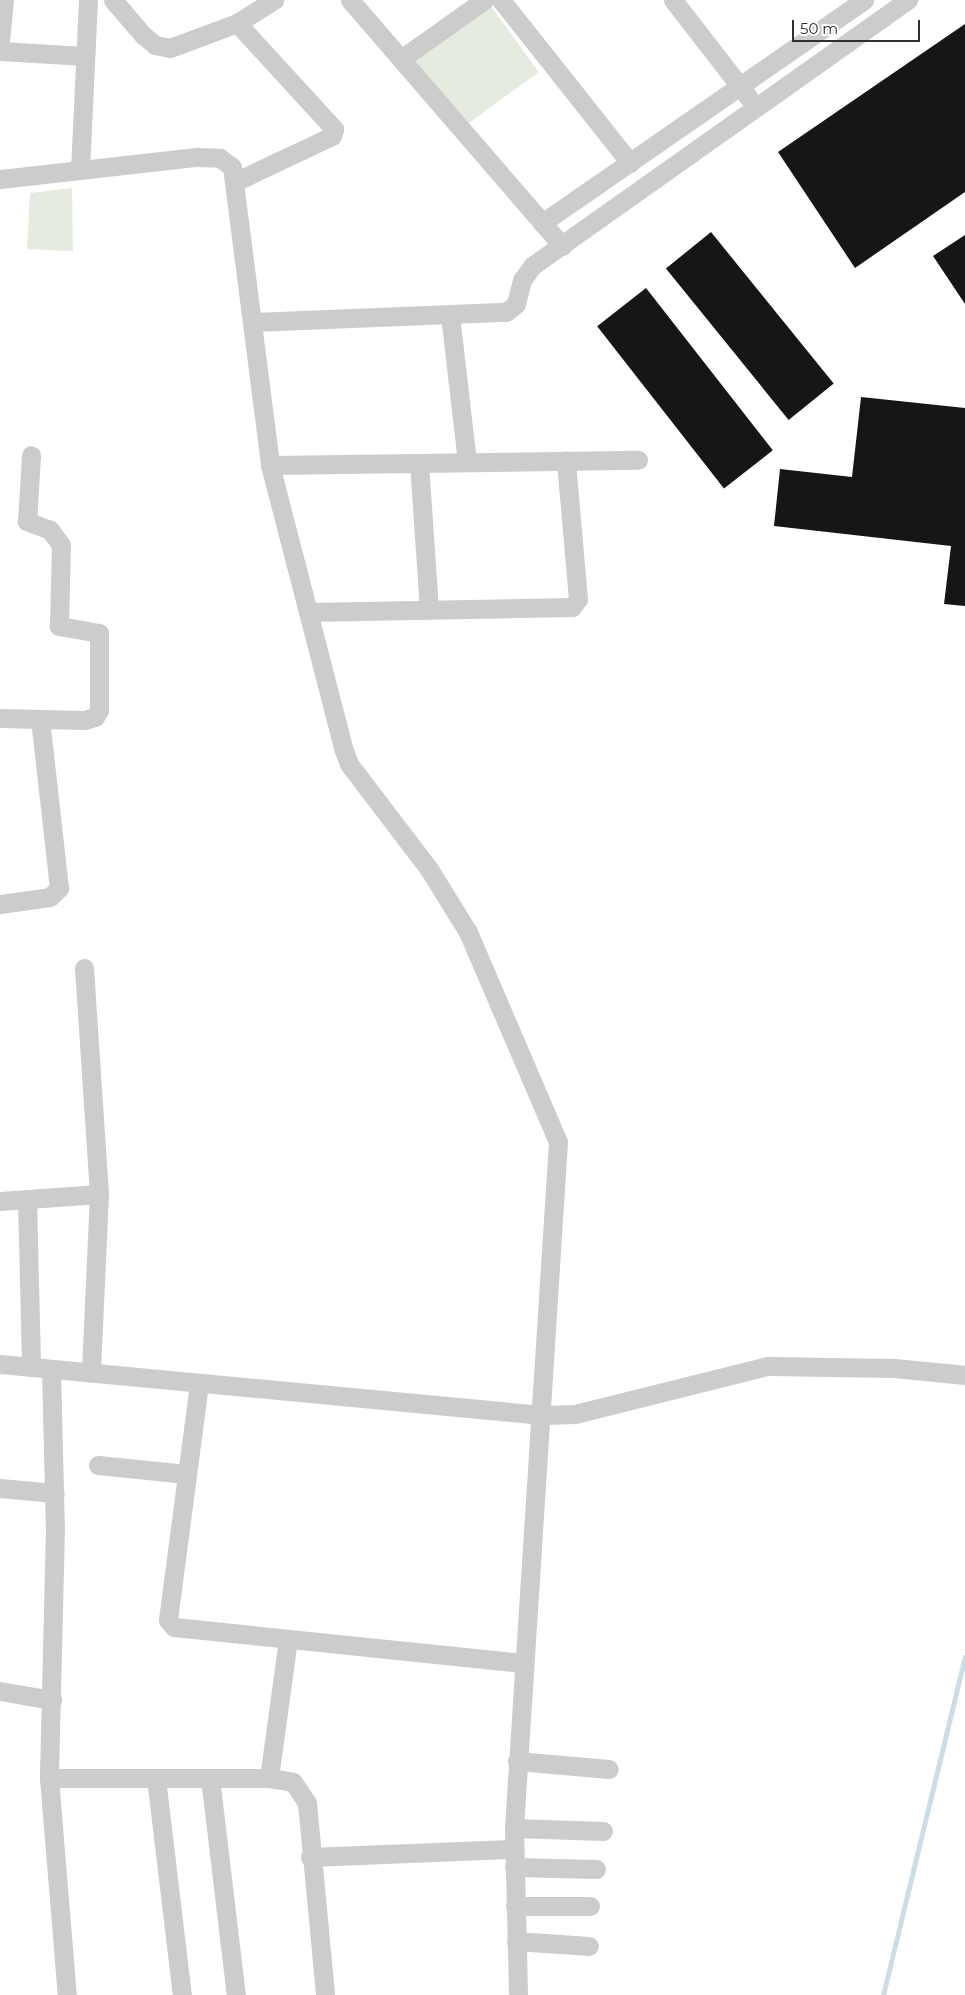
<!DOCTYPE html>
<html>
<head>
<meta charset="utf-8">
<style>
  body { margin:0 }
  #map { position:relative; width:965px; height:1995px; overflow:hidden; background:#fff; font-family:Montserrat,sans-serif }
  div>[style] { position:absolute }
  .green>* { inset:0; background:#e5ebdf; transform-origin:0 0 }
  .stream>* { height:5px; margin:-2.5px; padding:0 2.5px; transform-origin:2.5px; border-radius:2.5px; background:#cddde8 }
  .building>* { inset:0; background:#161616; transform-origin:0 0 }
  .minor>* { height:19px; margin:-9.5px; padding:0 9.5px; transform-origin:9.5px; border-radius:9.5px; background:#ccc }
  span { translate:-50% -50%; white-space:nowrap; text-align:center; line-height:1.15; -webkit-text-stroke:5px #fff; paint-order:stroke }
  .scale { position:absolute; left:792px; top:20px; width:128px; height:22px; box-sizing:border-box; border:2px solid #2f2f2f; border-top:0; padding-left:6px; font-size:15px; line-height:18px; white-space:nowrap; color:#2f2f2f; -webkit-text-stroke:4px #fff; paint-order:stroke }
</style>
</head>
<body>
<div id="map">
  <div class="green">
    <div style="left:490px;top:5px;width:83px;height:94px;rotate:54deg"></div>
    <div style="clip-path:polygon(72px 188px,73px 251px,27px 249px,30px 193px)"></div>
  </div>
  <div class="stream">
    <div style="left:883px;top:1995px;width:348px;rotate:-76.4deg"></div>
  </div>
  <div class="building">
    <div style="clip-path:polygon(965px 24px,965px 192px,855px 268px,778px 152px)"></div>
    <div style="left:711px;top:232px;width:195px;height:58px;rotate:51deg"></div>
    <div style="clip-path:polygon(965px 235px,965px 304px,933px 256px)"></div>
    <div style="left:646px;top:288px;width:206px;height:62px;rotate:52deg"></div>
    <div style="clip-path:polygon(861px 397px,965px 408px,965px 606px,944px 604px,951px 546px,774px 526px,780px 469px,852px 477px)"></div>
  </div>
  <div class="minor">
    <div style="left:113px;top:0;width:46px;rotate:49.4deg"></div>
    <div style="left:143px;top:35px;width:16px;rotate:40deg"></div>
    <div style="left:155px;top:45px;width:15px;rotate:11deg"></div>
    <div style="left:170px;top:48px;width:72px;rotate:-20.5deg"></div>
    <div style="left:237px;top:23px;width:44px;rotate:-31.9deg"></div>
    <div style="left:350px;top:0;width:325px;rotate:49.2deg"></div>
    <div style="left:501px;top:0;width:208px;rotate:51.6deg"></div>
    <div style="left:673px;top:0;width:124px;rotate:52.2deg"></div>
    <div style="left:237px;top:23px;width:144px;rotate:47.5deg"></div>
    <div style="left:334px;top:129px;width:7px;rotate:106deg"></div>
    <div style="left:332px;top:136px;width:105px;rotate:154.7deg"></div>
    <div style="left:0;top:42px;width:42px;rotate:-84.6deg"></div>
    <div style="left:0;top:51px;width:85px;rotate:3.4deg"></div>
    <div style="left:401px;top:59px;width:102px;rotate:-35.4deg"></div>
    <div style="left:80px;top:170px;width:170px;rotate:-87.3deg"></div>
    <div style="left:0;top:179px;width:198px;rotate:-6.4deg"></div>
    <div style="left:197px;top:157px;width:23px;rotate:2deg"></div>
    <div style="left:220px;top:158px;width:15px;rotate:37deg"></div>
    <div style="left:232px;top:167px;width:300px;rotate:82.7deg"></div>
    <div style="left:270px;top:465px;width:292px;rotate:75.5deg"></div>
    <div style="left:343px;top:748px;width:17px;rotate:69deg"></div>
    <div style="left:349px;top:764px;width:132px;rotate:52.7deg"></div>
    <div style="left:429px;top:869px;width:74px;rotate:58.2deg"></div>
    <div style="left:468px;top:932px;width:228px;rotate:66.8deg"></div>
    <div style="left:558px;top:1142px;width:687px;rotate:93.67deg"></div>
    <div style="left:514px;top:1828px;width:167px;rotate:88.6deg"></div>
    <div style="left:542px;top:223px;width:392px;rotate:-34.7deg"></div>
    <div style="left:450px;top:315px;width:148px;rotate:83.4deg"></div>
    <div style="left:253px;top:322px;width:253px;rotate:-2.3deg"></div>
    <div style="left:506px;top:312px;width:13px;rotate:-39deg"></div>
    <div style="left:516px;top:304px;width:25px;rotate:-76deg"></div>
    <div style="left:522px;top:280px;width:17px;rotate:-54deg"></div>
    <div style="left:532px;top:266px;width:461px;rotate:-35.3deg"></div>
    <div style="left:419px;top:463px;width:147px;rotate:86.1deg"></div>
    <div style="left:270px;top:465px;width:368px;rotate:-0.8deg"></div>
    <div style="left:308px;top:612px;width:264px;rotate:-1.1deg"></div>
    <div style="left:572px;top:607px;width:10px;rotate:-53deg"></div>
    <div style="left:578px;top:599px;width:139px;rotate:-95deg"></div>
    <div style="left:0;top:718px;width:84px;rotate:1.4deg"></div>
    <div style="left:84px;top:720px;width:11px;rotate:-15deg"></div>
    <div style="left:95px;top:717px;width:8px;rotate:-60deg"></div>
    <div style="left:99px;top:710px;width:77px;rotate:-90deg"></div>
    <div style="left:99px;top:633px;width:41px;rotate:-170.1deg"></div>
    <div style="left:59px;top:626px;width:81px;rotate:-88.6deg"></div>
    <div style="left:61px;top:545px;width:19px;rotate:-126deg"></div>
    <div style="left:50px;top:530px;width:25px;rotate:-159deg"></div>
    <div style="left:27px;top:521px;width:66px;rotate:-86.5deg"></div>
    <div style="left:0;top:904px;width:50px;rotate:-8deg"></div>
    <div style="left:50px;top:897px;width:13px;rotate:-45deg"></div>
    <div style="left:59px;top:888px;width:170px;rotate:-96.4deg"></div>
    <div style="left:84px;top:968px;width:226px;rotate:86.2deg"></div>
    <div style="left:99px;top:1194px;width:179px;rotate:92.6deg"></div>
    <div style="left:27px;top:1199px;width:168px;rotate:88.6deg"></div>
    <div style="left:0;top:1201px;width:99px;rotate:-4deg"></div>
    <div style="left:0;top:1364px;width:545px;rotate:5.37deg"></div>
    <div style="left:543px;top:1415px;width:32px;rotate:-2deg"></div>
    <div style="left:575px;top:1414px;width:199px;rotate:-14deg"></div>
    <div style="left:768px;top:1366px;width:126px;rotate:0.9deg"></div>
    <div style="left:894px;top:1368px;width:71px;rotate:5.6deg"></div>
    <div style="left:51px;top:1369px;width:159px;rotate:88.6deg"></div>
    <div style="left:55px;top:1528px;width:250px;rotate:91.4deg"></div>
    <div style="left:49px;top:1778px;width:218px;rotate:85.3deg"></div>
    <div style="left:199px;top:1384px;width:238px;rotate:97.5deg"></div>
    <div style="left:168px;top:1620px;width:9px;rotate:49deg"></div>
    <div style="left:174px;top:1627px;width:350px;rotate:5.9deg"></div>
    <div style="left:98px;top:1465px;width:89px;rotate:5.8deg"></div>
    <div style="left:0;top:1488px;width:55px;rotate:5.2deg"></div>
    <div style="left:0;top:1691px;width:53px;rotate:9.8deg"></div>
    <div style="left:517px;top:1761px;width:92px;rotate:5deg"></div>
    <div style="left:49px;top:1778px;width:220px"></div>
    <div style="left:269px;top:1778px;width:24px;rotate:9deg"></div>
    <div style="left:293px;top:1782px;width:25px;rotate:56deg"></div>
    <div style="left:307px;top:1803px;width:193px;rotate:84.6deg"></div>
    <div style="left:156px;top:1778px;width:219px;rotate:83.2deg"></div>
    <div style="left:210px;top:1778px;width:219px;rotate:83.2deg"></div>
    <div style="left:269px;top:1778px;width:140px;rotate:-82.2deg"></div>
    <div style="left:514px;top:1828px;width:89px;rotate:1.9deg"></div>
    <div style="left:310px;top:1857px;width:203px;rotate:-2.3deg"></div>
    <div style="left:514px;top:1867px;width:82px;rotate:1.4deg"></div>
    <div style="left:515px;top:1906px;width:75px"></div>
    <div style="left:516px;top:1941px;width:73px;rotate:3.9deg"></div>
  </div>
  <div class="scale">50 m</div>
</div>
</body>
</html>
